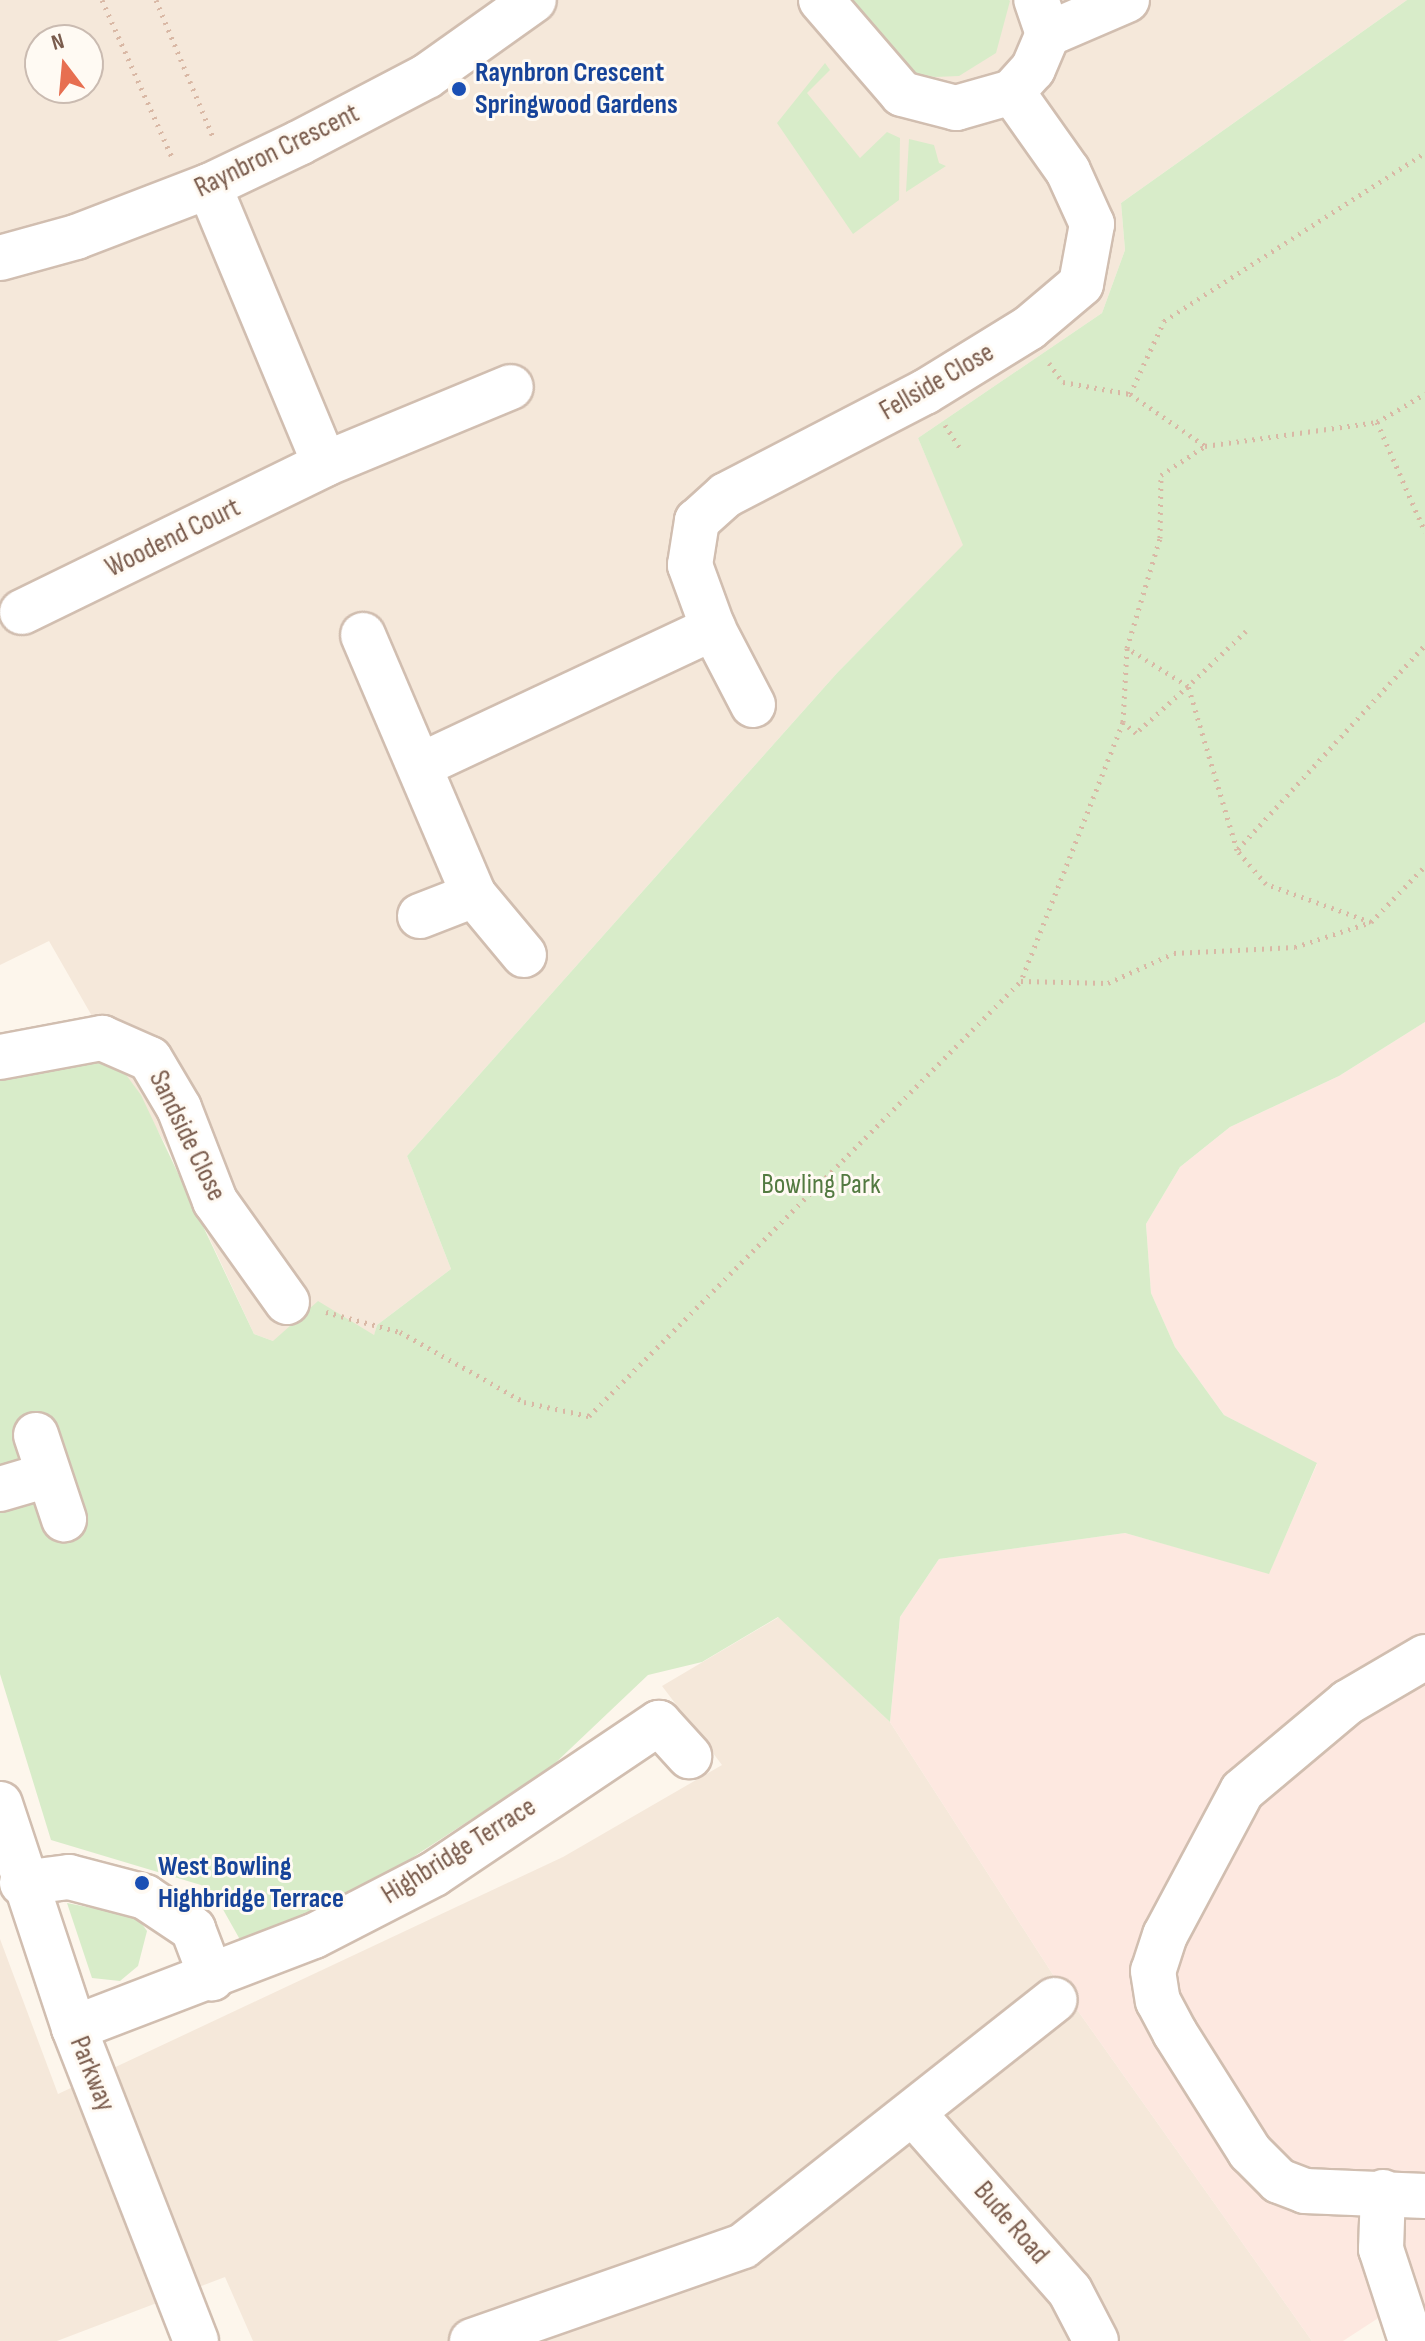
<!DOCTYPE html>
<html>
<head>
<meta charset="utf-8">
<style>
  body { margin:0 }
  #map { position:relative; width:1425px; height:2341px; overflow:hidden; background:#fdf6ec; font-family:"Sofia Sans Condensed",sans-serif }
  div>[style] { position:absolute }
  .residential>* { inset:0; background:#f5e8da }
  .commercial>* { inset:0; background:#fde8e0 }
  .green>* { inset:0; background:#d8ecc9 }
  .path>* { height:5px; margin-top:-2.5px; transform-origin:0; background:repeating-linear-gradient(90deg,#d9b8a5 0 2px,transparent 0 8px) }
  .roads { filter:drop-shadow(2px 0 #d1beb0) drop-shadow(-2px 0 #d1beb0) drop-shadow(0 2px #d1beb0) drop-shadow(0 -2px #d1beb0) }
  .minor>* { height:44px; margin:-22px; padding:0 22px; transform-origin:22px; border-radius:22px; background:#fff }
  .dots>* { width:22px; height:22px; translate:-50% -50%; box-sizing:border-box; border:4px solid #fffaf3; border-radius:50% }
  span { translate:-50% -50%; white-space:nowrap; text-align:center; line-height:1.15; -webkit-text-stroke:6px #fffaf3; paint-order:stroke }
  .transit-label { font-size:28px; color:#164399; font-weight:700 }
  .left { translate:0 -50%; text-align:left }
  .street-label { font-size:28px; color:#7a5c4d }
  .park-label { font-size:28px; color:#537a41 }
  .north { position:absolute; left:24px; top:24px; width:80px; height:80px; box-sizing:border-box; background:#fffaf3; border:2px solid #cabbb1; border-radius:50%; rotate:344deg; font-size:22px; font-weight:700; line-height:32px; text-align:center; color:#7a5c4d }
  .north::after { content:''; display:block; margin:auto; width:28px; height:36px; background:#e76f51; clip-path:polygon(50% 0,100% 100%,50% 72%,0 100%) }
</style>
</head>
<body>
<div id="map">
  <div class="residential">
    <div style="clip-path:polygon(evenodd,0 0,1407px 0,1121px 203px,1125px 250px,1102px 313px,918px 438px,964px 545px,837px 673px,407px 1156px,451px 1269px,377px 1325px,374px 1336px,273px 1341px,254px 1334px,167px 1147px,49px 941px,0 965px,0 0,40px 40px,88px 40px,88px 88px,40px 88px,40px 40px)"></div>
    <div style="clip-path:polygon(779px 1617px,890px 1722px,1061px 1987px,1312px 2341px,253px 2341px,225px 2277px,57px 2341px,0 2341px,0 1939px,58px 2094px,563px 1857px,722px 1765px,662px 1686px)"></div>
  </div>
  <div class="commercial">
    <div style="clip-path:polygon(1425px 1022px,1425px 2307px,1383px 2315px,1343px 2341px,1312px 2341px,1061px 1987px,890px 1722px,900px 1617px,939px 1559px,1125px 1533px,1269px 1573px,1317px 1464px,1224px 1415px,1175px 1347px,1151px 1293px,1146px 1224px,1180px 1167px,1230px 1127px,1339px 1076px)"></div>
  </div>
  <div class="green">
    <div style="clip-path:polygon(846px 0,1009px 0,1010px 1px,996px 53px,959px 76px,935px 77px,914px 73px,892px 59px)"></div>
    <div style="clip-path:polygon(1407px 0,1425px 0,1425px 1022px,1339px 1076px,1230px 1127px,1180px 1167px,1146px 1224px,1151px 1293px,1175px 1347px,1224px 1415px,1317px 1463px,1269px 1574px,1125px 1533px,939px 1559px,900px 1617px,890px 1722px,778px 1617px,702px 1662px,648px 1675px,550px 1768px,358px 1893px,243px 1945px,216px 1897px,201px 1885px,51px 1840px,0 1674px,0 1494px,23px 1458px,0 1478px,0 1074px,93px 1053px,121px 1068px,141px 1095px,254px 1334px,273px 1341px,318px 1301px,374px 1335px,377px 1325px,451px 1269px,407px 1156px,837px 673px,963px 545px,918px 438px,1102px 313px,1125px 250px,1121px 203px)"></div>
    <div style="clip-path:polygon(825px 63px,830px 70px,807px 93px,860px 158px,887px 132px,900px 138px,899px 200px,853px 234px,777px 123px)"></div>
    <div style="clip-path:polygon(909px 139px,934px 145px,939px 163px,946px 166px,906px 192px)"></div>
    <div style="clip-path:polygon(67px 1903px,137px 1917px,147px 1931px,138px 1966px,120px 1981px,92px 1978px)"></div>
  </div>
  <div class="path">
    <div style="left:102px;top:0;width:172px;rotate:66deg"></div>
    <div style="left:156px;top:0;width:151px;rotate:67.4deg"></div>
    <div style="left:1049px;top:363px;width:24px;rotate:54deg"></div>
    <div style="left:1063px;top:382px;width:68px;rotate:10.2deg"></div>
    <div style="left:1130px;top:394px;width:81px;rotate:-65deg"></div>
    <div style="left:1164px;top:321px;width:310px;rotate:-32.8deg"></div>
    <div style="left:1130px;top:394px;width:91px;rotate:34.7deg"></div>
    <div style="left:1377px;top:422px;width:120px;rotate:66.4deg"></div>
    <div style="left:945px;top:425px;width:31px;rotate:57deg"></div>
    <div style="left:1246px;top:631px;width:80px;rotate:136.5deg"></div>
    <div style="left:1188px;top:686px;width:72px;rotate:-148.1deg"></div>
    <div style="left:1127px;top:648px;width:115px;rotate:-73.3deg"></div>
    <div style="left:1160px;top:538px;width:63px;rotate:-89.1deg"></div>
    <div style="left:1161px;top:475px;width:53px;rotate:-33.4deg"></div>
    <div style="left:1205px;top:446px;width:174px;rotate:-7.9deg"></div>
    <div style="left:1377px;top:422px;width:56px;rotate:-30.3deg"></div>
    <div style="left:1123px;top:722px;width:74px;rotate:-86.9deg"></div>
    <div style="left:1238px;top:849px;width:277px;rotate:-47.5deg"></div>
    <div style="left:1371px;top:922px;width:78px;rotate:-46deg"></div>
    <div style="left:326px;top:1312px;width:77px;rotate:15.1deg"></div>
    <div style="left:400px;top:1332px;width:142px;rotate:29.4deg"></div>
    <div style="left:524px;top:1402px;width:66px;rotate:12.2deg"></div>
    <div style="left:589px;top:1416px;width:613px;rotate:-45.2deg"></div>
    <div style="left:1021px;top:981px;width:87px;rotate:1.3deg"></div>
    <div style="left:1108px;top:983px;width:72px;rotate:-24.4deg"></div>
    <div style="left:1174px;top:953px;width:121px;rotate:-2.8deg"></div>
    <div style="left:1295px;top:947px;width:80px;rotate:-18.2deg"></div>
    <div style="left:1371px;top:922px;width:112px;rotate:-160.1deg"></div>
    <div style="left:1266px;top:884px;width:45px;rotate:-130.5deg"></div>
    <div style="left:1237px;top:850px;width:171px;rotate:-106.6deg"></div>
    <div style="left:1188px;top:686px;width:70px;rotate:137.9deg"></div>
    <div style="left:1136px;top:733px;width:17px;rotate:-140deg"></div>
    <div style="left:1123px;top:722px;width:278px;rotate:111.5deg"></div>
  </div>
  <div class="roads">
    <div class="minor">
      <div style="left:821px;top:0;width:124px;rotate:49.2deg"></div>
      <div style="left:902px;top:94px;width:56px;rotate:14.5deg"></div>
      <div style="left:956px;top:108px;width:58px;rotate:-15.9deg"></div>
      <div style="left:1012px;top:92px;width:31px;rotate:-48deg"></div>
      <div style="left:1033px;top:69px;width:38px;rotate:-67deg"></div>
      <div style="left:1048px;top:34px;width:36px;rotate:-109deg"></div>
      <div style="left:1048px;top:34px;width:86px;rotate:-23.3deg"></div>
      <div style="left:209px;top:186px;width:301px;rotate:67.4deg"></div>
      <div style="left:0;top:258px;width:79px;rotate:-15.4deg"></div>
      <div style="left:76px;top:237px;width:142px;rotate:-21deg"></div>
      <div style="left:209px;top:186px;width:100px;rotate:-25.5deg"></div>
      <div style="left:299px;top:143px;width:144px;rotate:-27.6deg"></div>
      <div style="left:427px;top:76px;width:131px;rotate:-35.4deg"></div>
      <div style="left:22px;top:612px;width:337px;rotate:-26deg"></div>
      <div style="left:325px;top:464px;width:201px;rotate:-22.5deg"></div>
      <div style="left:363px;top:635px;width:283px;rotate:66.9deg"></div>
      <div style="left:474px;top:895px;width:78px;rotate:50.2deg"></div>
      <div style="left:753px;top:705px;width:87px;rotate:-117.5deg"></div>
      <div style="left:713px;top:628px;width:67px;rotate:-110.1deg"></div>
      <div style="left:690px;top:565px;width:45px;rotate:-81deg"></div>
      <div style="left:697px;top:521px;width:39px;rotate:-42deg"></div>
      <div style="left:726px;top:495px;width:224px;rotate:-27.4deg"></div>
      <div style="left:925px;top:392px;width:122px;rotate:-31.6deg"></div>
      <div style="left:1029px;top:328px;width:68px;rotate:-40.2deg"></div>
      <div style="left:1081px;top:284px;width:61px;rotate:-79.6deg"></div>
      <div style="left:1092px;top:224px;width:58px;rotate:-114.4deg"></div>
      <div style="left:1068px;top:171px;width:97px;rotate:-125.3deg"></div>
      <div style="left:421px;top:765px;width:323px;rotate:-25.1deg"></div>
      <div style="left:420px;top:916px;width:58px;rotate:-21.3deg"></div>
      <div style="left:0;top:1057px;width:104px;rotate:-10.6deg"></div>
      <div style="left:102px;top:1038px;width:52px;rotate:23.6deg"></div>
      <div style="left:150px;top:1059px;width:57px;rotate:59.4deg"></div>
      <div style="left:179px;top:1108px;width:100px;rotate:68.8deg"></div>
      <div style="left:215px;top:1201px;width:124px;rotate:54.5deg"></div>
      <div style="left:36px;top:1435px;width:89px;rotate:71.6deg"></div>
      <div style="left:0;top:1489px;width:50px;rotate:-16.3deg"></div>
      <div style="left:1425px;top:1657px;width:89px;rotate:149.7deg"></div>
      <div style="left:1348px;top:1702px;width:138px;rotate:140deg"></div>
      <div style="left:1242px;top:1791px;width:163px;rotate:118.1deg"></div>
      <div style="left:1165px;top:1935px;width:38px;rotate:108deg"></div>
      <div style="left:1153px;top:1971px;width:30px;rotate:81deg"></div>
      <div style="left:1158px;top:2001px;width:36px;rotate:62deg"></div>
      <div style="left:1175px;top:2033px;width:141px;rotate:57.8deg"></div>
      <div style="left:1250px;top:2152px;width:41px;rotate:45deg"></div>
      <div style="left:1279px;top:2181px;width:28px;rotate:21deg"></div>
      <div style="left:1305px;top:2191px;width:120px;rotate:2.4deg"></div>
      <div style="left:0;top:1804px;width:236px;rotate:71.7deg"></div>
      <div style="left:74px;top:2028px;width:336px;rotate:68.7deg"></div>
      <div style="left:22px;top:1883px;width:47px;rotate:-7.3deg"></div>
      <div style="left:69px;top:1877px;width:79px;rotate:14.7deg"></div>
      <div style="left:145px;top:1897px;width:58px;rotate:33.7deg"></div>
      <div style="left:193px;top:1929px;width:53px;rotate:69.2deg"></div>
      <div style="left:74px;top:2028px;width:257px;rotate:-21deg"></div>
      <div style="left:314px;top:1936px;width:135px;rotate:-27.3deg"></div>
      <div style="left:434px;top:1874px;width:271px;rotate:-33.9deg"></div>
      <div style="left:659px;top:1723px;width:45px;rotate:47.7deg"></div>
      <div style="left:913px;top:2113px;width:237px;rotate:48.6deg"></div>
      <div style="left:1070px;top:2291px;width:56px;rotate:62.5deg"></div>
      <div style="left:1383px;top:2192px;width:57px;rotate:92deg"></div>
      <div style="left:1381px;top:2249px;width:97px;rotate:71.9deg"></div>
      <div style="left:472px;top:2341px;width:287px;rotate:-19.3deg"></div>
      <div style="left:743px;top:2246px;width:397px;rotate:-38.3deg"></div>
    </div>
  </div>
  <div class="dots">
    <div style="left:459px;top:89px;background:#1a4fb4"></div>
    <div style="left:142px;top:1883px;background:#1a4fb4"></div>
  </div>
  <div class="transit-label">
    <span class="left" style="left:475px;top:89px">Raynbron Crescent<br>Springwood Gardens</span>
    <span class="left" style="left:158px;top:1883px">West Bowling<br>Highbridge Terrace</span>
  </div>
  <div class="street-label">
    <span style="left:277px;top:151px;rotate:-26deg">Raynbron Crescent</span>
    <span style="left:937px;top:382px;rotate:-30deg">Fellside Close</span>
    <span style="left:173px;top:538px;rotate:-26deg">Woodend Court</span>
    <span style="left:187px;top:1136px;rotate:64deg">Sandside Close</span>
    <span style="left:459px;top:1851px;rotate:-32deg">Highbridge Terrace</span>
    <span style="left:92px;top:2074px;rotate:68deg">Parkway</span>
    <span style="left:1011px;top:2223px;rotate:49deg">Bude Road</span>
  </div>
  <div class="park-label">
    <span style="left:821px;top:1185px">Bowling Park</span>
  </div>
  <div class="north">N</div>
</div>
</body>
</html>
